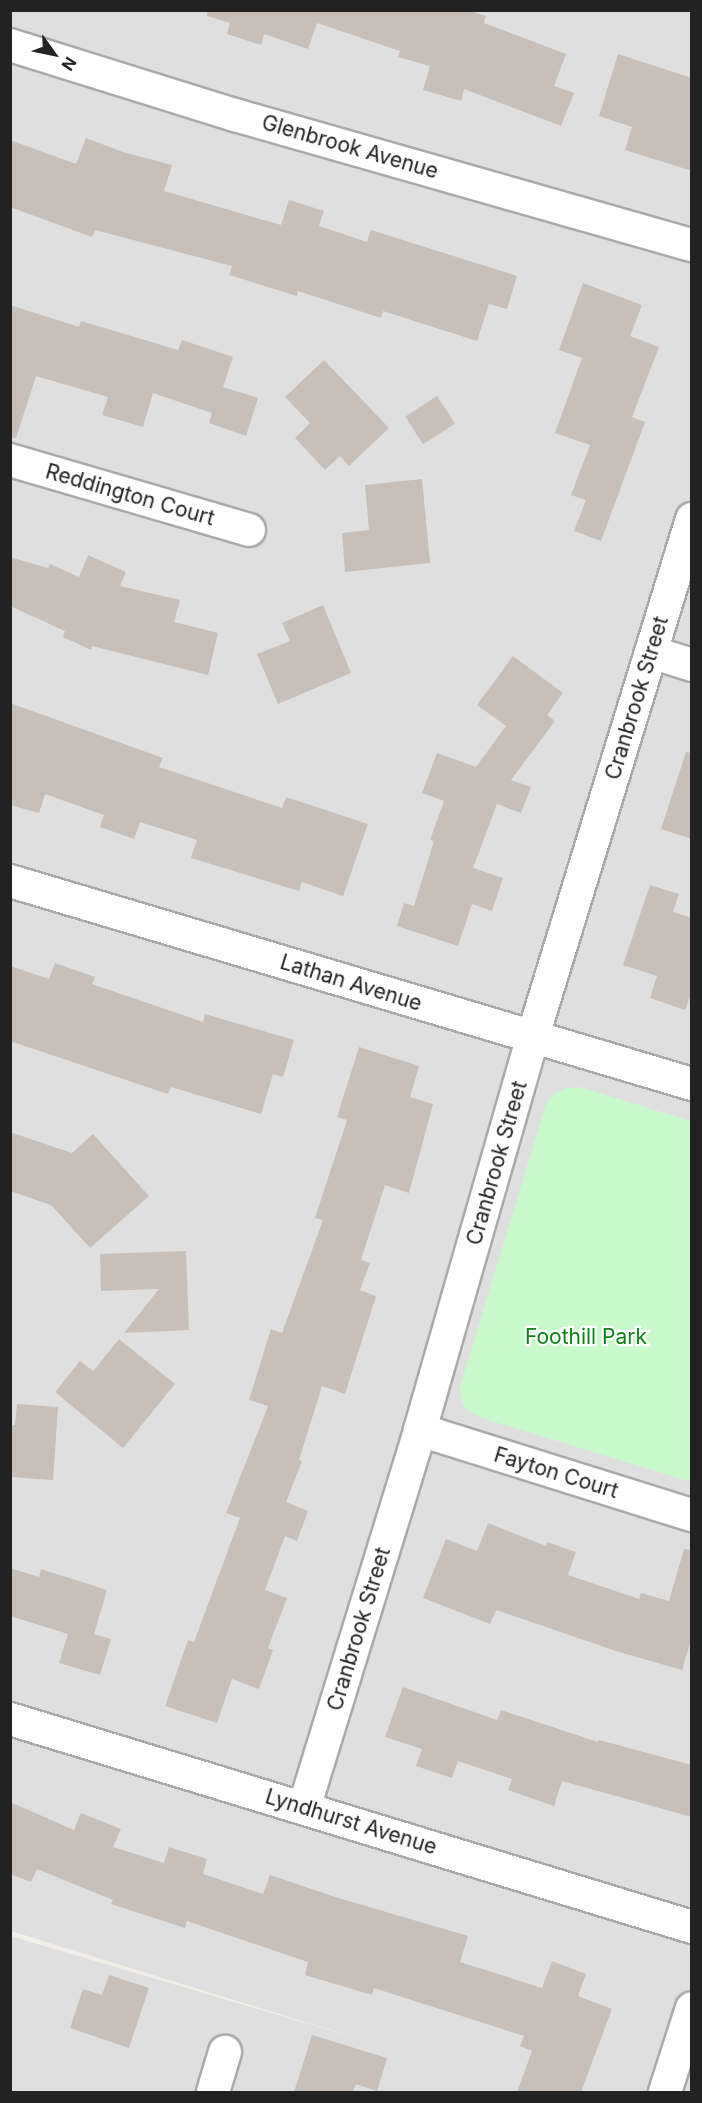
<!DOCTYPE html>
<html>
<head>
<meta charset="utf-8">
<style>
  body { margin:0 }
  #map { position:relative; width:702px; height:2103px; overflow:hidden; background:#f2efe9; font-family:Inter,sans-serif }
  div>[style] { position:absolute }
  .residential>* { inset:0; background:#e0dfdf }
  .park>* { inset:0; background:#c8facc }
  .building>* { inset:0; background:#c7bfb8; transform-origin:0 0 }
  .roads { filter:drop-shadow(2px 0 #a9a9a9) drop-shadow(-2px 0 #a9a9a9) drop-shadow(0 2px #a9a9a9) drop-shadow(0 -2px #a9a9a9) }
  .minor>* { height:32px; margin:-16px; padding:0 16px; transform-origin:16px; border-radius:16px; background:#fff }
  span { translate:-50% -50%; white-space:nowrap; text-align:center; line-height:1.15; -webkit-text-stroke:4.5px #fff; paint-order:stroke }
  .street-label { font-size:21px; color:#222 }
  .park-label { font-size:21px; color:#0c8416 }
  .frame { position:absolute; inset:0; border:12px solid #222; pointer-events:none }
  .north { position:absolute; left:24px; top:24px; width:60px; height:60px; -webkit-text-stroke:4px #fff; paint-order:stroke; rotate:123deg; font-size:16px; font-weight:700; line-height:24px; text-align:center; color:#222 }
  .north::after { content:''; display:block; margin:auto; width:21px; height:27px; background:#222; clip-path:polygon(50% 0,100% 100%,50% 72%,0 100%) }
</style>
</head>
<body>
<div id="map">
  <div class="residential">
    <div style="clip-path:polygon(11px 11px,691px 11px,691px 2092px,11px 2092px,10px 1936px,370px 2042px,11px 1931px)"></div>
  </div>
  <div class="park">
    <div style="clip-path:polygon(580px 1087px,691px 1121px,691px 1482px,479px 1417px,467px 1410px,461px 1400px,460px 1387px,546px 1104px,554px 1094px,567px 1088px)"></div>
  </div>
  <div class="building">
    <div style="clip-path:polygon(208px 10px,468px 10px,486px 16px,484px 23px,566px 54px,554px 86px,574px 93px,561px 126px,464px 89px,461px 101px,423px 90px,430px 66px,398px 57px,400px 51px,317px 23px,308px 49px,264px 34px,261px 45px,227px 34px,230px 23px,207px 16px)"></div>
    <div style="clip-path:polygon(618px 54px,692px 78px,692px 171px,625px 150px,632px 127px,599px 116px)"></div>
    <div style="clip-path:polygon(86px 138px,123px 152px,172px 165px,164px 191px,281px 225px,289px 200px,324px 211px,319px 226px,367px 242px,371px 230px,517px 276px,507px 309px,489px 304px,477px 341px,383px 311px,381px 318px,298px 291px,297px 296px,229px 275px,232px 266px,95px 230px,92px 237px,10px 207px,10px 140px,76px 164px)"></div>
    <div style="clip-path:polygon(583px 283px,642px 305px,630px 336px,659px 347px,632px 417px,645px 422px,601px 541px,574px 531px,586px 500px,571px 495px,590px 445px,555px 433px,582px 358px,559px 350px)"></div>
    <div style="clip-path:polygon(10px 305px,79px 327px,81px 321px,178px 350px,182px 340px,233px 357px,223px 387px,258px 398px,246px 436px,209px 423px,212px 413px,153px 393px,143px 427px,102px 415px,108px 397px,36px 376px,16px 438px,10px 437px)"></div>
    <div style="clip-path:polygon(324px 360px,389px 428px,349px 466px,340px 456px,325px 470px,295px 438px,310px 423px,285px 397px)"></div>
    <div style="left:437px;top:396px;width:33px;height:38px;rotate:57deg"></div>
    <div style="clip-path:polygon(422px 479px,430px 563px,345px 572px,342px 533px,369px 530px,365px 485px)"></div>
    <div style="clip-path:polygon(88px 555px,126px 572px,120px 586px,180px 600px,174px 622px,218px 633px,208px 675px,92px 646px,91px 650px,63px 637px,65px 631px,10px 606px,10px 557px,48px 568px,50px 564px,79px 577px)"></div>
    <div style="clip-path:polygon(323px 605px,351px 673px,278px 704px,257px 654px,290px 641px,282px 623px)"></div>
    <div style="clip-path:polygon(513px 656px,563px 693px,547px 715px,555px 721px,511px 780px,531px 787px,521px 813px,497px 804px,473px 868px,503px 878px,492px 911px,472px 904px,458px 946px,397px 926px,404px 903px,414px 906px,434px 841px,430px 840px,444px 801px,422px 793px,437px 753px,476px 767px,506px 726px,477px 705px)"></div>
    <div style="clip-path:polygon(10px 703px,163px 758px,159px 767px,282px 808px,286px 797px,368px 824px,343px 896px,302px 882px,299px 891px,191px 858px,197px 840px,140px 822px,134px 839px,100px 827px,104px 815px,45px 794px,39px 813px,10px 805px)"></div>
    <div style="clip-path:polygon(686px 752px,692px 753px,692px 839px,661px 829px)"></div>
    <div style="clip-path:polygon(650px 885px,679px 894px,673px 912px,692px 918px,692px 991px,685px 1010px,650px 998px,657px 976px,623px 965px)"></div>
    <div style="clip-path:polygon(55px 963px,95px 977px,92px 984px,203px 1022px,205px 1014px,294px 1040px,283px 1077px,273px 1074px,261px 1114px,171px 1087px,168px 1094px,10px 1041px,10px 966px,49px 979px)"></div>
    <div style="clip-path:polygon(359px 1047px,419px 1066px,410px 1097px,433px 1104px,409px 1193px,385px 1185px,361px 1260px,370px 1263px,360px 1290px,376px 1296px,345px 1394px,322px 1386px,299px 1460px,302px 1461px,286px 1502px,308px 1511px,297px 1541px,285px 1536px,265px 1590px,287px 1598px,268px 1648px,273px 1650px,259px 1689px,232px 1679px,217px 1723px,165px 1706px,188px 1640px,194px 1642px,240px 1518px,226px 1513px,268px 1406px,249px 1400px,271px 1329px,282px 1333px,323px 1220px,315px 1218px,347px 1120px,337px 1117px)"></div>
    <div style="clip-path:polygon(10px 1132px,72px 1153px,93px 1134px,149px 1196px,90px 1248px,51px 1205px,10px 1191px)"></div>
    <div style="clip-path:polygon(186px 1251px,189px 1330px,124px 1333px,159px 1289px,101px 1291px,100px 1254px)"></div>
    <div style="clip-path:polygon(119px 1339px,175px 1384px,123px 1448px,55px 1392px,80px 1361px,93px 1371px)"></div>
    <div style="clip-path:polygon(17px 1404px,58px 1407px,53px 1480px,10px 1477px,10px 1425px,15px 1425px)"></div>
    <div style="clip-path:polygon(488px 1523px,546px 1546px,547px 1542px,576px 1552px,568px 1575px,639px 1599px,641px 1593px,669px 1601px,684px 1549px,692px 1550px,692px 1637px,682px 1670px,616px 1651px,496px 1610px,490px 1624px,423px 1598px,446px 1539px,477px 1551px)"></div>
    <div style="clip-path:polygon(10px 1568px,39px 1577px,41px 1569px,107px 1590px,94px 1634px,111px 1639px,100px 1675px,59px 1663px,68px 1634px,10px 1616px)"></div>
    <div style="clip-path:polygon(403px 1687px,497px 1720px,501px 1710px,598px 1742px,599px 1740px,692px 1765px,692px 1817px,562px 1781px,554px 1806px,508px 1790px,512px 1779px,458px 1761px,452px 1778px,416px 1766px,422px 1749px,385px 1737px)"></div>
    <div style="clip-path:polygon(10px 1802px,74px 1830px,81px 1813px,121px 1829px,113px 1847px,164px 1863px,169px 1847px,207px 1859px,203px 1874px,263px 1894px,270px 1875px,335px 1897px,468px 1936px,460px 1962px,542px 1988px,552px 1961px,586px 1974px,578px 1996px,612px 2009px,581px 2092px,517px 2092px,532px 2051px,520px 2046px,524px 2036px,374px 1988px,372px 1995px,305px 1975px,308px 1962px,187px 1921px,185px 1928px,111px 1904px,113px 1900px,37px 1869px,31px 1882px,10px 1874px)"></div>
    <div style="clip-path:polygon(109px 1975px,149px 1988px,129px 2048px,70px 2028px,83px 1989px,102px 1995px)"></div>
    <div style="clip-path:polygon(312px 2035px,387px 2058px,377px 2091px,356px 2084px,353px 2092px,294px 2092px)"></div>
  </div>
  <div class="roads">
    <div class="minor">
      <div style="left:10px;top:45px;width:236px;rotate:17.3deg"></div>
      <div style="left:235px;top:115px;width:475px;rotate:15.9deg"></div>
      <div style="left:10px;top:460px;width:249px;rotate:16.3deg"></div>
      <div style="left:651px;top:652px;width:43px;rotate:17.6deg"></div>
      <div style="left:10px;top:881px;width:712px;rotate:16.58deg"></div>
      <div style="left:420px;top:1430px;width:285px;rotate:17.4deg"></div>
      <div style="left:10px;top:1719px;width:713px;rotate:16.96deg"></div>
      <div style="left:304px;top:1808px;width:395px;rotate:-72.9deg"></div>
      <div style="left:420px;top:1430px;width:410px;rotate:-74deg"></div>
      <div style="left:533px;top:1036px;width:541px;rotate:-72.91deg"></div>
      <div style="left:213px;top:2092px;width:42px;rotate:-73.3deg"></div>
      <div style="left:665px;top:2092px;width:88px;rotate:-72.2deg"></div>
    </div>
  </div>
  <div class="street-label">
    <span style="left:350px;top:147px;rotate:16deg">Glenbrook Avenue</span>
    <span style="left:130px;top:495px;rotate:16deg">Reddington Court</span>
    <span style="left:637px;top:698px;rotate:-73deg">Cranbrook Street</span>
    <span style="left:351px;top:983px;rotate:17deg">Lathan Avenue</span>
    <span style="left:497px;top:1163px;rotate:-74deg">Cranbrook Street</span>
    <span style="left:556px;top:1473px;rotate:17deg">Fayton Court</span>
    <span style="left:359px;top:1629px;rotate:-73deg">Cranbrook Street</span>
    <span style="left:351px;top:1822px;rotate:17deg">Lyndhurst Avenue</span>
  </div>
  <div class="park-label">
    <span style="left:586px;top:1337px">Foothill Park</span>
  </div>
  <div class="frame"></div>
  <div class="north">N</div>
</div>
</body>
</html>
